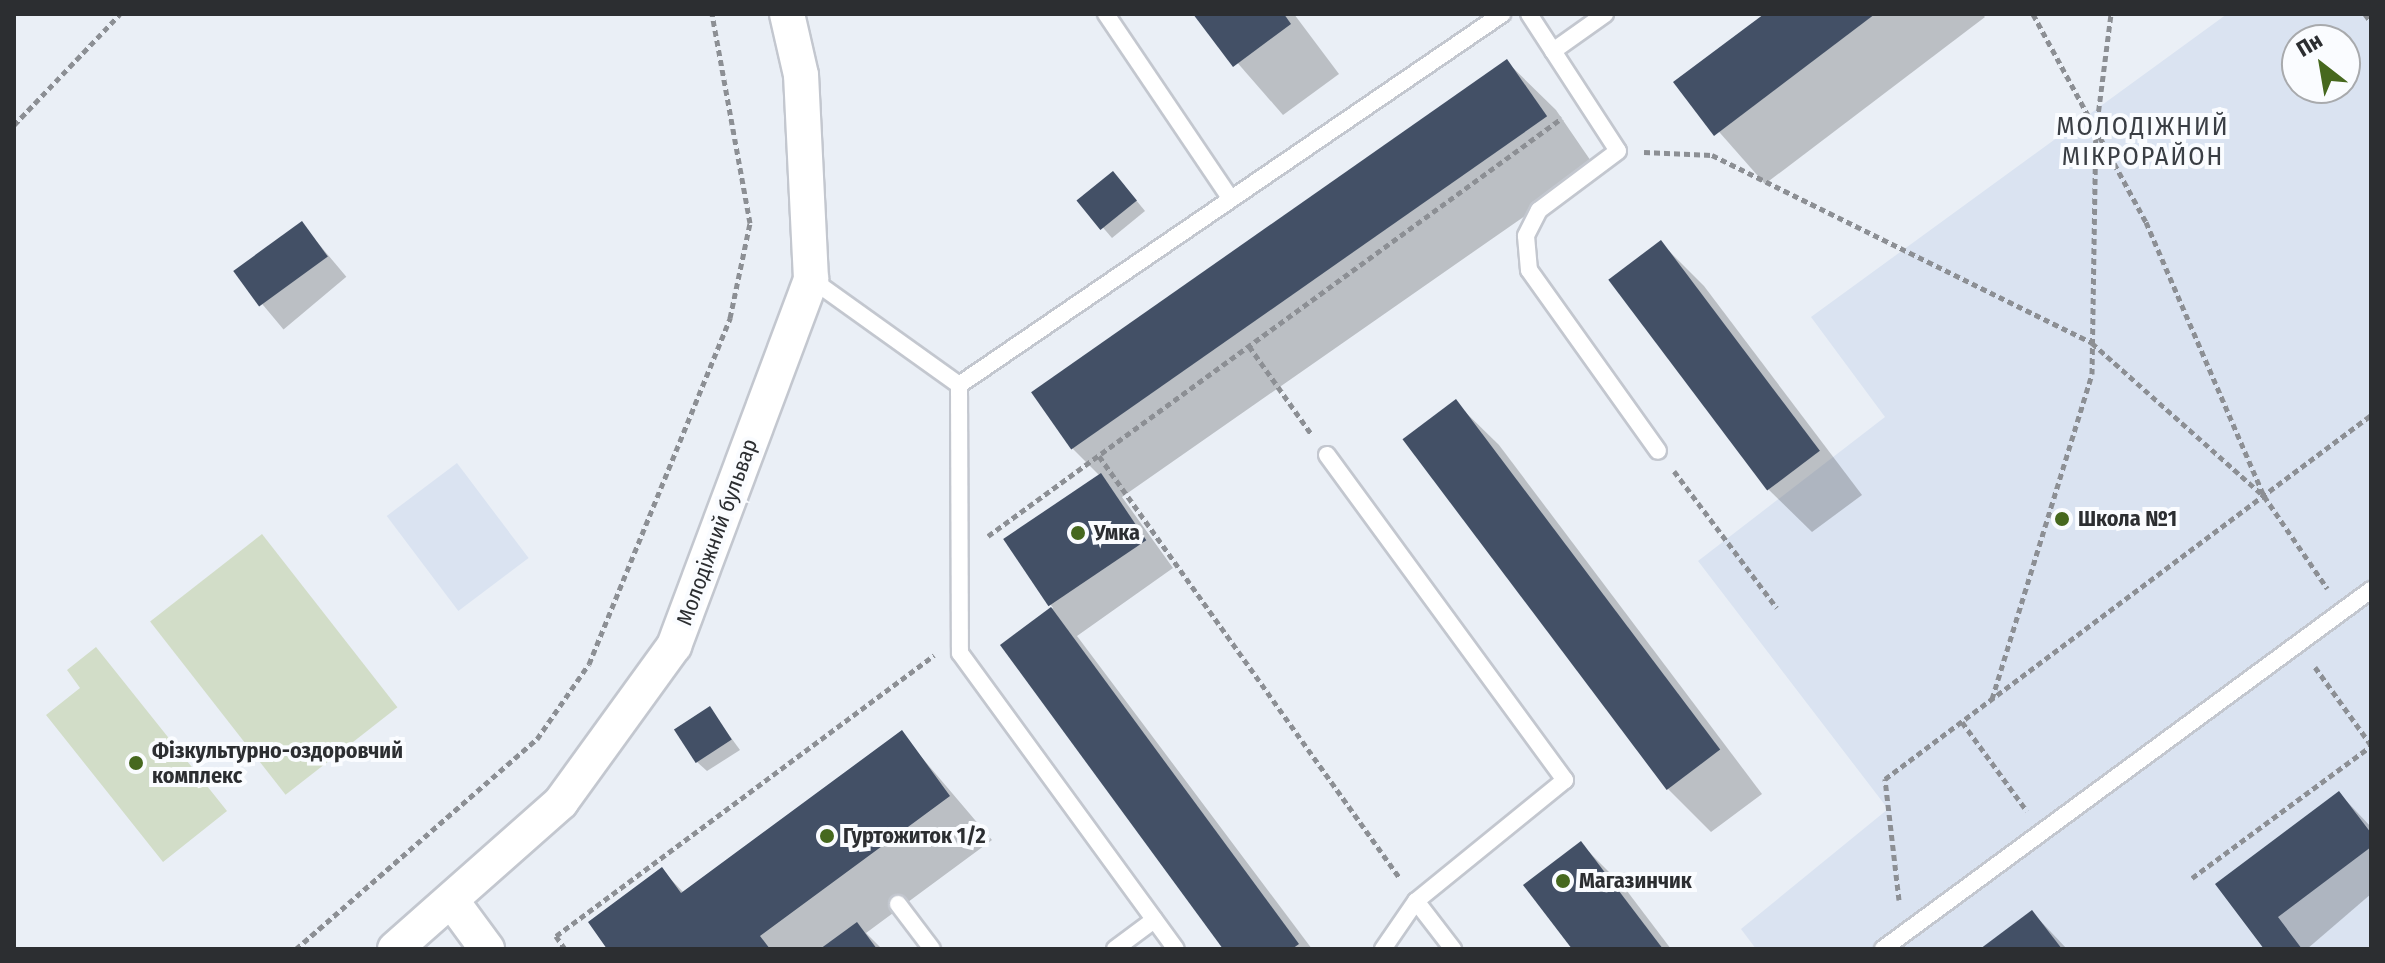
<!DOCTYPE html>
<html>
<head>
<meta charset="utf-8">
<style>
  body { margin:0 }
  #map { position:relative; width:2385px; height:963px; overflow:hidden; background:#eaeff6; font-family:"Fira Sans Condensed",sans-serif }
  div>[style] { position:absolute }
  .built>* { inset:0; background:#dae3f1; transform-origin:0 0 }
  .green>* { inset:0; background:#d2ddc8; transform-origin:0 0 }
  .shadow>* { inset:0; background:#0003; transform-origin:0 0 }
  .building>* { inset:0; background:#435066; transform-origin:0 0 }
  .path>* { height:5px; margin-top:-2.5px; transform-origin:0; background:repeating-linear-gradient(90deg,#8c8f94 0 6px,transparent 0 10px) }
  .roads { filter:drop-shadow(2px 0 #c3c7cf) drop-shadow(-2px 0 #c3c7cf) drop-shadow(0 2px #c3c7cf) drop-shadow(0 -2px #c3c7cf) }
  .lane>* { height:16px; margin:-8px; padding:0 8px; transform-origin:8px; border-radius:8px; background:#fff }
  .street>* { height:34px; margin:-17px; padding:0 17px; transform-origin:17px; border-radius:17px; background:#fff }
  .dots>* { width:22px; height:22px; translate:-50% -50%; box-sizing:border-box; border:4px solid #fafcff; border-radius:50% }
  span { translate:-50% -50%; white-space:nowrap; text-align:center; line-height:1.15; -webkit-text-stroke:8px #fafcff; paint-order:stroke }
  .poi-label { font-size:22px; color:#2c2e31; font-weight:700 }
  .left { translate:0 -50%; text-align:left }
  .street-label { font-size:22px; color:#2c2e31 }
  .quarter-label { font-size:26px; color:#3a3e44; letter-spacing:2px }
  .frame { position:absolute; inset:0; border:16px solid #2c2e31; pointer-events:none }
  .north { position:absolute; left:2281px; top:24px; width:80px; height:80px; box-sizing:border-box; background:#fafcff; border:2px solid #a8aaad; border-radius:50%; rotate:329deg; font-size:22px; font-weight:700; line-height:32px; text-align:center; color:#2c2e31 }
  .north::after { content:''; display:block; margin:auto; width:28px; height:36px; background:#46681e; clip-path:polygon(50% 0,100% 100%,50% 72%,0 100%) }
</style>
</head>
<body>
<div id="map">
  <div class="built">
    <div style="clip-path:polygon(evenodd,2227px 14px,2371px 14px,2371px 949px,1756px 949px,1741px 929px,1888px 809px,1698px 561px,1885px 417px,1811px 317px,2227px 14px,2297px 40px,2345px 40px,2345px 88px,2297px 88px,2297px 40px)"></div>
    <div style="left:457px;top:463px;width:119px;height:88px;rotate:53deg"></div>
  </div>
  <div class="green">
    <div style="left:262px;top:534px;width:220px;height:142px;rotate:52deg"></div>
    <div style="clip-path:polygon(96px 647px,227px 811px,163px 862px,46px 715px,80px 688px,67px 670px)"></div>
  </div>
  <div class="shadow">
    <div style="clip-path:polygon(1195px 14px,1294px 14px,1339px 74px,1283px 115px)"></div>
    <div style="clip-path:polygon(1767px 14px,1982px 14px,1985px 17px,1765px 184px,1676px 83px)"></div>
    <div style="clip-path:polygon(1506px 61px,1556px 110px,1595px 167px,1122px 497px,1173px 568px,1077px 636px,1312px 949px,1226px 949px,1002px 646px,1053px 608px,1007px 541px,1100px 476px,1072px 448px)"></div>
    <div style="clip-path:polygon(1122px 183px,1145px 211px,1112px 238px,1080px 201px)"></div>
    <div style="left:302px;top:224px;width:69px;height:82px;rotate:50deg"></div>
    <div style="clip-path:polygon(1661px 243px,1704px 286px,1862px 495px,1812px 532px,1768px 489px,1611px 280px)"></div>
    <div style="clip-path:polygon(1455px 402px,1499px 445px,1762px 794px,1711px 832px,1668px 789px)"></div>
    <div style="clip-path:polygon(710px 709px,740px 750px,707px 771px,697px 762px)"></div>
    <div style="clip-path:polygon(901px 733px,992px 840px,866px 933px,882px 949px,610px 949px,662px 870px,684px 893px)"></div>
    <div style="clip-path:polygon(2339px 793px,2371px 827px,2371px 894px,2307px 949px,2267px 949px,2218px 884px)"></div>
    <div style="clip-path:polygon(1581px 844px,1624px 887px,1671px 949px,1574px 949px)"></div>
    <div style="clip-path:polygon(2032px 912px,2067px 949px,1984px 949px)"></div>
  </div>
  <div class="building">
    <div style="clip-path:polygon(1193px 14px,1284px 14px,1291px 24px,1233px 67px)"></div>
    <div style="clip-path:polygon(1764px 14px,1875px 14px,1714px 136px,1673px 82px)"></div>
    <div style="left:1507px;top:59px;width:70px;height:581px;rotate:55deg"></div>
    <div style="left:1113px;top:171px;width:38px;height:47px;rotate:51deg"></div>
    <div style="left:302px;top:221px;width:44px;height:85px;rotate:54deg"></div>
    <div style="left:1661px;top:240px;width:264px;height:66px;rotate:53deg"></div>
    <div style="left:1456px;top:399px;width:439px;height:67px;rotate:53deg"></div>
    <div style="left:1101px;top:473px;width:81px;height:118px;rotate:56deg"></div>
    <div style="clip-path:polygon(1051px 607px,1299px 944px,1292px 949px,1223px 949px,1000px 645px)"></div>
    <div style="left:710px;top:706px;width:40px;height:43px;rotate:57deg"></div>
    <div style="clip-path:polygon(902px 730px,950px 796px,760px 936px,770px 949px,607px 949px,588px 922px,662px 867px,681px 893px)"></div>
    <div style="clip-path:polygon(2339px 791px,2371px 833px,2371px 847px,2278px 917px,2302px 949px,2264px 949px,2215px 884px)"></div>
    <div style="clip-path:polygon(1581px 841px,1663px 949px,1572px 949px,1523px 885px)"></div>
    <div style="clip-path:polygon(2032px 910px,2062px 949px,1980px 949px)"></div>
    <div style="clip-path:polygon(857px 922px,877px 949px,820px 949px)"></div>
  </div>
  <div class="path">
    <div style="left:2033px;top:14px;width:237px;rotate:61.5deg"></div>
    <div style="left:2146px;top:222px;width:298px;rotate:66.7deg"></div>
    <div style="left:2264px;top:496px;width:112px;rotate:55.6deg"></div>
    <div style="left:2365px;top:14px;width:10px;rotate:53deg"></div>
    <div style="left:14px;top:125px;width:153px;rotate:-46.3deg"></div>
    <div style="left:1644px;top:152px;width:68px;rotate:2.5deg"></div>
    <div style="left:1712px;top:155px;width:424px;rotate:26.3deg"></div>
    <div style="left:2092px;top:343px;width:230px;rotate:41.7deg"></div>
    <div style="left:1249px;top:346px;width:109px;rotate:54.7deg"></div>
    <div style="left:1099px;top:456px;width:517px;rotate:54.53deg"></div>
    <div style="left:1674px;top:471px;width:171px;rotate:53.1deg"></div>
    <div style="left:988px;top:536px;width:710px;rotate:-36.06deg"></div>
    <div style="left:2315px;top:667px;width:96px;rotate:54.3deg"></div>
    <div style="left:1992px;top:699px;width:340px;rotate:-72.9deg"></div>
    <div style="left:2092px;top:374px;width:243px;rotate:-89.1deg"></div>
    <div style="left:2096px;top:131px;width:118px;rotate:-82.7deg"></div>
    <div style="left:1962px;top:722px;width:110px;rotate:53.9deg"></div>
    <div style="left:2192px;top:878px;width:222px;rotate:-36.4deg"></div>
    <div style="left:1899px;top:900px;width:122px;rotate:-96.6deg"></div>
    <div style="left:1885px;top:779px;width:607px;rotate:-36.83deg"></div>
    <div style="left:296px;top:949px;width:320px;rotate:-41.1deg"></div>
    <div style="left:537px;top:739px;width:91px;rotate:-55.3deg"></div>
    <div style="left:589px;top:664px;width:374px;rotate:-67.8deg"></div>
    <div style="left:730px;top:318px;width:97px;rotate:-78.1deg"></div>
    <div style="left:750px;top:223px;width:212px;rotate:-100.3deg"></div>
    <div style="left:565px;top:949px;width:16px;rotate:-125deg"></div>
    <div style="left:556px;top:936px;width:471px;rotate:-36.6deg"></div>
  </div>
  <div class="roads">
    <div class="lane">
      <div style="left:1106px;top:14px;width:223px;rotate:56deg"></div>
      <div style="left:1529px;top:14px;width:163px;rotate:57deg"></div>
      <div style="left:1618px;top:151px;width:99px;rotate:143.2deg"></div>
      <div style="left:1539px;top:210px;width:29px;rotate:117deg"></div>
      <div style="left:1526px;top:236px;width:34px;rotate:85deg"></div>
      <div style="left:1529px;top:270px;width:222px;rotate:54.5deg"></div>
      <div style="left:1553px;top:51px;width:64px;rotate:-35.4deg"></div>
      <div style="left:811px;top:279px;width:182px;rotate:35.6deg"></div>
      <div style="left:959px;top:385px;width:658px;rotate:-34.34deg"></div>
      <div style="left:959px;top:385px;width:268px;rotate:89.8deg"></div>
      <div style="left:960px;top:653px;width:366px;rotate:53.9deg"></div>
      <div style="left:1327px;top:455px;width:403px;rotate:53.8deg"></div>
      <div style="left:1565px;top:780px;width:192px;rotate:140.9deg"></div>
      <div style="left:898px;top:904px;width:56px;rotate:52.9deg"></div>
      <div style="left:1115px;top:949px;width:49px;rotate:-36.6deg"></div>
      <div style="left:1383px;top:949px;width:58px;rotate:-55.5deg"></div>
      <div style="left:1416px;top:901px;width:61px;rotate:52.4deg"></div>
      <div style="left:1883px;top:949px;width:606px;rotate:-36.34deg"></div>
    </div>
    <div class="street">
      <div style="left:454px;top:904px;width:56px;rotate:53.7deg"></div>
      <div style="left:395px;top:949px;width:222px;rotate:-41.5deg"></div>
      <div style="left:561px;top:802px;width:193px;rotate:-54.1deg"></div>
      <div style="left:674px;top:646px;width:392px;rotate:-69.5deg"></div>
      <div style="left:811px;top:279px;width:204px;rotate:-92.8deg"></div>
      <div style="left:801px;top:75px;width:63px;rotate:-102.9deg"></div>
    </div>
  </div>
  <div class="dots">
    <div style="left:2062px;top:519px;background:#46681e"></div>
    <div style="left:1078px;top:533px;background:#46681e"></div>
    <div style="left:136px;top:763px;background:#46681e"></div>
    <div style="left:827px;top:836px;background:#46681e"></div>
    <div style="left:1563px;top:881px;background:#46681e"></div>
  </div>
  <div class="poi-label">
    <span class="left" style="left:2078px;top:519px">Школа №1</span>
    <span class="left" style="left:1094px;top:533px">Умка</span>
    <span class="left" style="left:152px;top:763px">Фізкультурно-оздоровчий<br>комплекс</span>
    <span class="left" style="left:843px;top:836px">Гуртожиток 1/2</span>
    <span class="left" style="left:1579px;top:881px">Магазинчик</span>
  </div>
  <div class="street-label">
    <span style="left:717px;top:532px;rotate:-70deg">Молодіжний бульвар</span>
  </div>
  <div class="quarter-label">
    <span style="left:2143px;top:142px">МОЛОДІЖНИЙ<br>МІКРОРАЙОН</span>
  </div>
  <div class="frame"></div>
  <div class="north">Пн</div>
</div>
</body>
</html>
